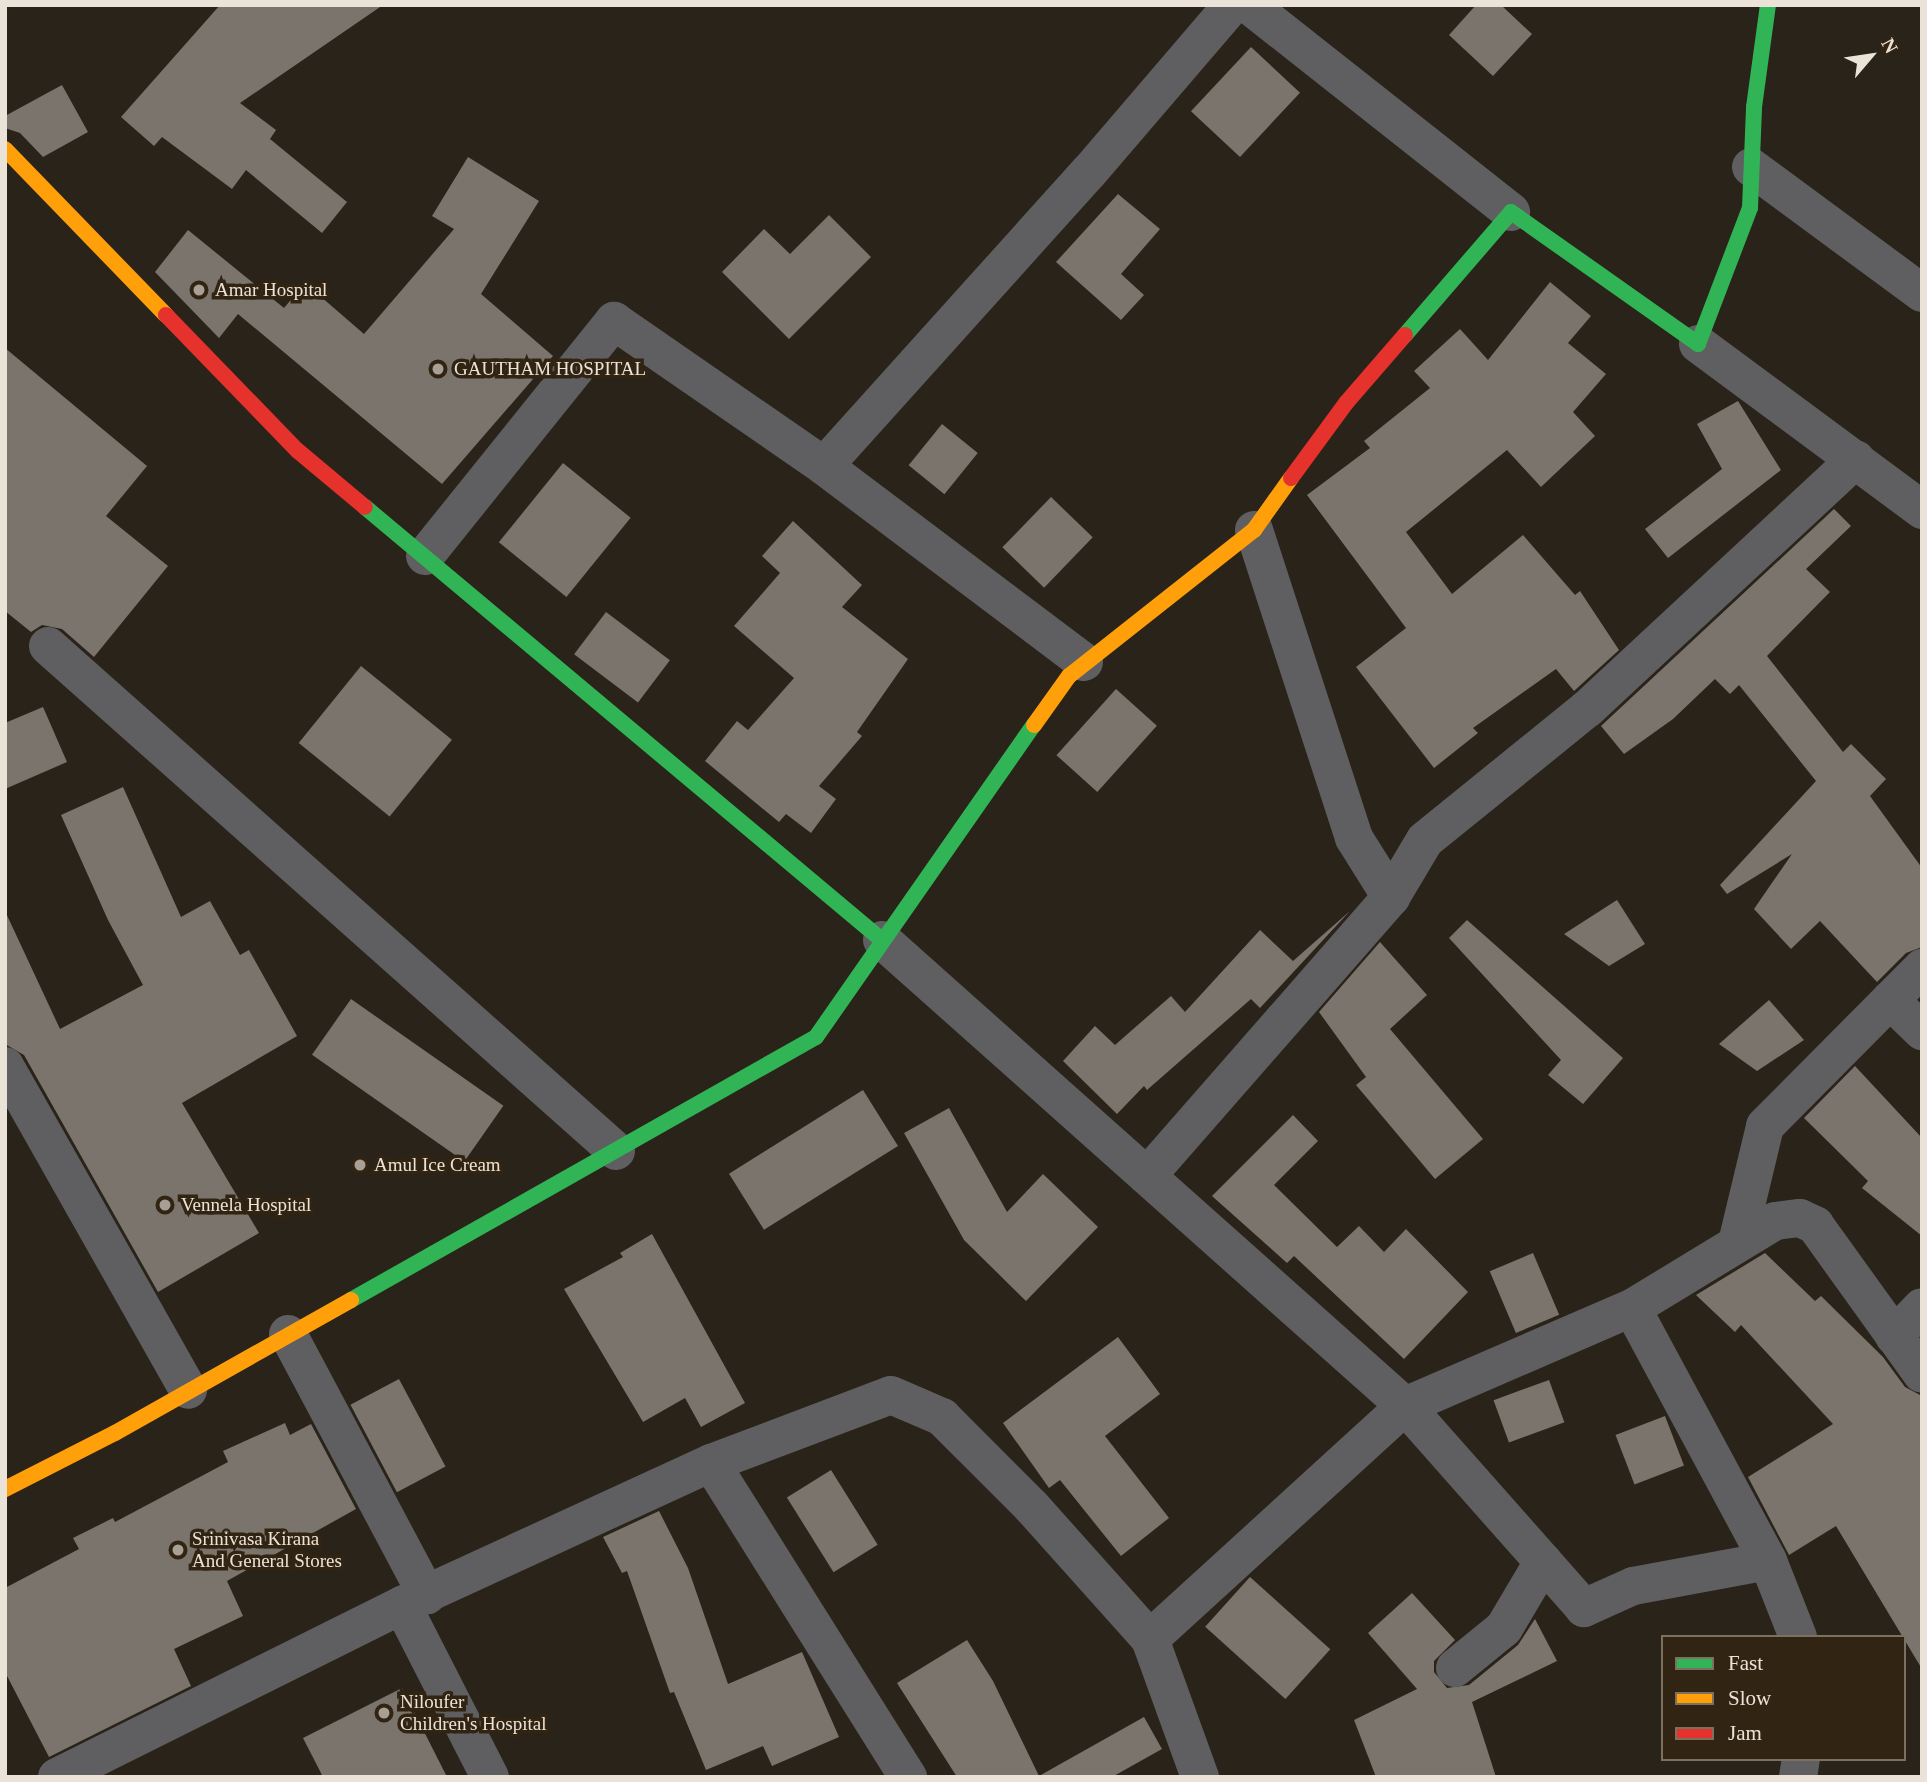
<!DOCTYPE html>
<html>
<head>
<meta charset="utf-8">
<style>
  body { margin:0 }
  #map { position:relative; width:1927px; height:1782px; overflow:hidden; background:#2a2319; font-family:"Times New Roman",serif }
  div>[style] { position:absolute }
  .building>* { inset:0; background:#7b746c; transform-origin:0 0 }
  .street>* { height:38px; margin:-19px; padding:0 19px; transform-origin:19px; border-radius:19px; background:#5f5e60 }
  .fast>* { height:16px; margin:-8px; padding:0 8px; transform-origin:8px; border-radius:8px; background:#30b455 }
  .slow>* { height:16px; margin:-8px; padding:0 8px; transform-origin:8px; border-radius:8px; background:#ff9f0a }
  .jam>* { height:16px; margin:-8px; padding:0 8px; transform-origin:8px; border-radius:8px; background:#e5322d }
  .dots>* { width:19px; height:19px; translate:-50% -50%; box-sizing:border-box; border:4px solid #312412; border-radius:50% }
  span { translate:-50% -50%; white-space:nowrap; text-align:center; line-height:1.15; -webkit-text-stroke:7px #312412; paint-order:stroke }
  .poi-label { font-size:19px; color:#ece3d8 }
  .left { translate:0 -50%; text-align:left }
  .frame { position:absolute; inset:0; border:7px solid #ece3d8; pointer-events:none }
  .legend { position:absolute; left:1661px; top:1635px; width:245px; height:126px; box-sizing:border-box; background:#312412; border:2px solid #7c7061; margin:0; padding:9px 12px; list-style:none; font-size:21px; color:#ece3d8 }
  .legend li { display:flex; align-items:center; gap:14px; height:35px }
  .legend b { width:35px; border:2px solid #7c7061 }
  .north { position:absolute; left:1836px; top:21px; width:70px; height:70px; -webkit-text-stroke:5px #312412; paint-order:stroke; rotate:61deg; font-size:19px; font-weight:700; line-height:28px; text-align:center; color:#ece3d8 }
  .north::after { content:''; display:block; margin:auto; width:24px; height:32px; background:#ece3d8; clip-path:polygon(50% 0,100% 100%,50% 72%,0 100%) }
</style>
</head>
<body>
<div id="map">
  <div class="building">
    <div style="clip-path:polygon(220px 5px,383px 5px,240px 103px,276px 130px,270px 139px,347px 202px,322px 233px,246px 170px,232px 189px,162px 137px,154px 146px,121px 117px)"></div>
    <div style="clip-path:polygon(1476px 5px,1501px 5px,1532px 34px,1493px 76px,1449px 35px)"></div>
    <div style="left:1251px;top:47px;width:67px;height:88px;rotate:43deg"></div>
    <div style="clip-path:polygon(62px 85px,88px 132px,43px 157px,20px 133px,5px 128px,5px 116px)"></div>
    <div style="clip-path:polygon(468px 157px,539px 201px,481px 294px,553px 356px,442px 484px,238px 314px,219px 338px,155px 272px,188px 230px,284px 308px,305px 283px,364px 334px,454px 229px,432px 216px)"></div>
    <div style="clip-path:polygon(1118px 194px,1160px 229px,1121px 274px,1144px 295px,1121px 320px,1056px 262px)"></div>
    <div style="clip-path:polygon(829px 215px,871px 257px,789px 339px,722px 272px,764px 229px,790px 254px)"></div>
    <div style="clip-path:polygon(1550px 282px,1591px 316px,1568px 343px,1606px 374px,1573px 412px,1595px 436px,1541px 487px,1507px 450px,1406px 532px,1452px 594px,1523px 535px,1575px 595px,1580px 591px,1619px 650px,1574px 691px,1556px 669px,1473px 728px,1478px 733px,1434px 768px,1356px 667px,1406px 628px,1307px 495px,1370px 448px,1364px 441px,1430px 388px,1414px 371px,1460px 329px,1488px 360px)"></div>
    <div style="clip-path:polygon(5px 348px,147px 466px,106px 516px,168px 566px,94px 657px,62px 629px,42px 625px,31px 632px,5px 611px)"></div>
    <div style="clip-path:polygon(1738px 401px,1781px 470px,1668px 558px,1645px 529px,1722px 469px,1697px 424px)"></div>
    <div style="left:942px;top:424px;width:46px;height:53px;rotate:39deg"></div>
    <div style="left:563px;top:463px;width:87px;height:102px;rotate:39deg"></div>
    <div style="left:1051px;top:497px;width:58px;height:70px;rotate:44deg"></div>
    <div style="clip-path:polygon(1834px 509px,1851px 526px,1806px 569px,1830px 592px,1767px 656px,1843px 752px,1851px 744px,1886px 779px,1870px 796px,1922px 868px,1922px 947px,1906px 953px,1877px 982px,1820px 921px,1791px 949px,1754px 909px,1792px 854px,1727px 894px,1720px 885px,1816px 781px,1739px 685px,1730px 694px,1715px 679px,1673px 719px,1624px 754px,1601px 726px)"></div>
    <div style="clip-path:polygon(793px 521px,862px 585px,842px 607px,908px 659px,857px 732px,862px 736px,819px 786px,836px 799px,811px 833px,786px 814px,779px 822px,705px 761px,737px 721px,748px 730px,794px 678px,734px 626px,780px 573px,762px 556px)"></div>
    <div style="left:606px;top:612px;width:80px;height:53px;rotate:37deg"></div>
    <div style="left:361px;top:666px;width:117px;height:99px;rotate:39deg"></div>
    <div style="left:1116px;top:689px;width:55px;height:89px;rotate:42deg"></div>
    <div style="clip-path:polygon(43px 707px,67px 762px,5px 789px,5px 723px)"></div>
    <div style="clip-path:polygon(123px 787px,181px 917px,210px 901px,240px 955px,249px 950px,297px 1036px,182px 1103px,259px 1233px,158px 1292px,24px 1055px,5px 1044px,5px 911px,60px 1029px,143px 985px,108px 920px,61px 815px)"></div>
    <div style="clip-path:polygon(1617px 900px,1645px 944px,1609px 966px,1564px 934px)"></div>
    <div style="clip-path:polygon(1350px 911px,1260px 1008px,1251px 999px,1147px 1090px,1144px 1086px,1117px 1114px,1063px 1061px,1095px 1026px,1115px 1045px,1171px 996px,1185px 1012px,1260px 930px,1293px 961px)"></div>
    <div style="clip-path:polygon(1467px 920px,1623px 1058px,1583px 1104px,1548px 1075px,1561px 1060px,1449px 938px)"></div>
    <div style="clip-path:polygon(1380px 942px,1427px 995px,1390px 1029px,1483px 1139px,1435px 1179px,1356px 1085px,1366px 1077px,1319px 1012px)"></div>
    <div style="left:351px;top:999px;width:186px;height:68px;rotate:35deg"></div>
    <div style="clip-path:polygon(1769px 1000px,1804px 1040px,1757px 1071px,1719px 1044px)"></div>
    <div style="clip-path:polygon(1855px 1066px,1922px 1138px,1922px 1236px,1862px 1188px,1868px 1181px,1804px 1118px)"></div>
    <div style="left:863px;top:1090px;width:66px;height:158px;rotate:58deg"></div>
    <div style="clip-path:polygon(949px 1108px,1007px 1212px,1043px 1174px,1098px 1227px,1026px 1301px,964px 1240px,904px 1133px)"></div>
    <div style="clip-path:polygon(1293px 1115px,1318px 1141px,1274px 1185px,1337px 1247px,1359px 1226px,1384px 1252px,1406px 1229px,1468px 1292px,1404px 1359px,1294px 1256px,1287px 1263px,1212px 1196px)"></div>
    <div style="clip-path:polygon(652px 1234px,745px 1403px,701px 1427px,685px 1398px,643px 1422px,564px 1289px,623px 1257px,620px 1253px)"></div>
    <div style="left:1533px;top:1253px;width:67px;height:47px;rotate:67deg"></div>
    <div style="clip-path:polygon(1765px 1253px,1815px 1301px,1821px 1296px,1883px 1357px,1905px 1387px,1922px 1396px,1922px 1669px,1836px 1526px,1789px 1555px,1748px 1477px,1833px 1424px,1741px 1325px,1735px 1332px,1696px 1295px)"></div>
    <div style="clip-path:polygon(1118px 1337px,1160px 1394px,1105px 1436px,1169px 1518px,1121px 1556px,1060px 1480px,1049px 1488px,1003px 1423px)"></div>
    <div style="left:399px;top:1379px;width:99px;height:55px;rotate:62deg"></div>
    <div style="left:1549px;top:1380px;width:45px;height:59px;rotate:70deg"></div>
    <div style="left:1665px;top:1416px;width:53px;height:53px;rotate:69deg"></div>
    <div style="clip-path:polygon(285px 1423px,290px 1435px,311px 1424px,356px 1509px,227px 1581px,243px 1616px,174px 1649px,191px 1686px,49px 1757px,5px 1672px,5px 1588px,79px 1549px,73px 1538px,113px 1518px,115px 1522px,228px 1462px,223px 1451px)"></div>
    <div style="left:831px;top:1470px;width:88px;height:52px;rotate:58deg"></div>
    <div style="clip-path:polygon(659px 1511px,688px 1568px,728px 1684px,802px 1652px,839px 1737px,772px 1766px,763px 1746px,706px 1770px,674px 1692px,670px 1693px,627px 1571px,622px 1573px,603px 1537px)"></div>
    <div style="left:1250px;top:1577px;width:108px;height:67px;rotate:42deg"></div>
    <div style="clip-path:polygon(1412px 1593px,1455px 1640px,1434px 1661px,1434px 1672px,1447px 1688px,1469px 1685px,1518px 1645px,1535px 1619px,1557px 1661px,1472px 1702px,1496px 1777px,1376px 1777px,1354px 1720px,1417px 1689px,1368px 1633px)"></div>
    <div style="clip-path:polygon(967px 1640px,993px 1681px,1039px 1776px,1144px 1717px,1162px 1749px,1112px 1777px,957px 1777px,897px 1683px)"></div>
    <div style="clip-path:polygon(402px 1688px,447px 1777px,323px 1777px,303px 1738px)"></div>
  </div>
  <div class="street">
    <div style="left:1249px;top:5px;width:334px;rotate:38.3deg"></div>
    <div style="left:1751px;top:167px;width:212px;rotate:36.4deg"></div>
    <div style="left:1698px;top:344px;width:279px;rotate:36.5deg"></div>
    <div style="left:1254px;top:530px;width:324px;rotate:72deg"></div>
    <div style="left:1354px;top:838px;width:70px;rotate:57.9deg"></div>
    <div style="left:1391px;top:897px;width:66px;rotate:-59.2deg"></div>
    <div style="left:1425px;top:840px;width:208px;rotate:-39deg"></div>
    <div style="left:1587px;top:709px;width:367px;rotate:-42.9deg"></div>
    <div style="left:425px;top:556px;width:302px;rotate:-51.2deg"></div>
    <div style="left:614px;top:321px;width:255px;rotate:34.6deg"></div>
    <div style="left:48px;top:646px;width:760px;rotate:41.64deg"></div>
    <div style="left:1084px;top:662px;width:326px;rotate:-143deg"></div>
    <div style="left:824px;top:466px;width:396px;rotate:-48deg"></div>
    <div style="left:1089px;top:172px;width:220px;rotate:-49.4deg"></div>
    <div style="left:882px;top:940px;width:700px;rotate:41.7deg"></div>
    <div style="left:1405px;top:1406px;width:345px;rotate:137.6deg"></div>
    <div style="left:1890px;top:1000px;width:45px;rotate:44.1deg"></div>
    <div style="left:5px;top:1066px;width:372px;rotate:60.5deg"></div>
    <div style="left:1147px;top:1176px;width:371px;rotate:-48.8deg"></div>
    <div style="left:1737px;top:1243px;width:120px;rotate:-76.5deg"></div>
    <div style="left:1765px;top:1126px;width:223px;rotate:-45.2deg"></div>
    <div style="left:1632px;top:1308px;width:287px;rotate:61.7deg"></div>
    <div style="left:288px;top:1334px;width:296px;rotate:62deg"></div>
    <div style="left:1894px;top:1336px;width:40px;rotate:-46deg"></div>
    <div style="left:711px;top:1463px;width:371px;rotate:57.9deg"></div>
    <div style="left:402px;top:1605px;width:193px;rotate:62.9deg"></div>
    <div style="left:1798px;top:1637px;width:82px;rotate:-111.5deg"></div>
    <div style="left:1768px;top:1561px;width:137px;rotate:169.5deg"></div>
    <div style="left:1633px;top:1586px;width:54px;rotate:155.8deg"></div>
    <div style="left:1584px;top:1608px;width:270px;rotate:-131.5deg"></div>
    <div style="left:1405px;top:1406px;width:247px;rotate:-23.4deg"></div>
    <div style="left:1632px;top:1308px;width:167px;rotate:-31.3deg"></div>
    <div style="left:1775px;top:1221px;width:25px;rotate:-7deg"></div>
    <div style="left:1800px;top:1218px;width:17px;rotate:25deg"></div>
    <div style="left:1815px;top:1225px;width:183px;rotate:54.3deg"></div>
    <div style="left:1455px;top:1668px;width:63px;rotate:-39.2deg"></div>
    <div style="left:1504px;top:1628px;width:77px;rotate:-59.4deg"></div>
    <div style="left:57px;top:1777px;width:385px;rotate:-26.5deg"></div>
    <div style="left:402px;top:1605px;width:340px;rotate:-24.7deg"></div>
    <div style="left:711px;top:1463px;width:192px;rotate:-20.7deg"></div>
    <div style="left:891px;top:1395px;width:56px;rotate:23.3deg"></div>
    <div style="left:942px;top:1417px;width:126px;rotate:45deg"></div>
    <div style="left:1031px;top:1506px;width:178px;rotate:48.2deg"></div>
    <div style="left:1150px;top:1639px;width:147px;rotate:70.1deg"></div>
    <div style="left:1798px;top:1777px;width:18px;rotate:-81deg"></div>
  </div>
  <div class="fast">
    <div style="left:1405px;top:335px;width:162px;rotate:-49.2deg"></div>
    <div style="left:1511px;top:212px;width:229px;rotate:35.2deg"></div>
    <div style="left:1698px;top:344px;width:146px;rotate:-69.1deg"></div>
    <div style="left:1750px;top:208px;width:101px;rotate:-87.7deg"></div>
    <div style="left:1754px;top:107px;width:103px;rotate:-82.2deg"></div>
    <div style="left:365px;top:507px;width:674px;rotate:39.95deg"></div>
    <div style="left:351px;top:1300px;width:534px;rotate:-29.49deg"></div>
    <div style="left:816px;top:1037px;width:381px;rotate:-55.1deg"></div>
  </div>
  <div class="slow">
    <div style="left:5px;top:149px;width:231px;rotate:45.9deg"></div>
    <div style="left:1034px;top:725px;width:60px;rotate:-54.5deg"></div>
    <div style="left:1069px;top:676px;width:236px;rotate:-38.3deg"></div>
    <div style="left:1254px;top:530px;width:64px;rotate:-54.6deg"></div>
    <div style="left:5px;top:1489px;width:123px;rotate:-27deg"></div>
    <div style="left:115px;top:1433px;width:271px;rotate:-29.4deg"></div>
  </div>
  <div class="jam">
    <div style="left:166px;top:315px;width:190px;rotate:45.9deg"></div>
    <div style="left:298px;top:451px;width:87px;rotate:39.9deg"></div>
    <div style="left:1291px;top:478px;width:93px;rotate:-53.7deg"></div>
    <div style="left:1346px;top:403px;width:90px;rotate:-49.1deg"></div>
  </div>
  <div class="dots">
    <div style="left:199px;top:290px;background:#a8a095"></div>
    <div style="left:438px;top:369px;background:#a8a095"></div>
    <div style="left:360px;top:1165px;background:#a8a095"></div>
    <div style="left:165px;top:1205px;background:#a8a095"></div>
    <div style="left:178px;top:1550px;background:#a8a095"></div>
    <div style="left:384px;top:1713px;background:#a8a095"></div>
  </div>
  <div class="poi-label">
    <span class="left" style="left:215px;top:290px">Amar Hospital</span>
    <span class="left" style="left:454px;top:369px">GAUTHAM HOSPITAL</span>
    <span class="left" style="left:374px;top:1165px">Amul Ice Cream</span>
    <span class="left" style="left:181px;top:1205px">Vennela Hospital</span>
    <span class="left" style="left:192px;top:1550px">Srinivasa Kirana<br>And General Stores</span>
    <span class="left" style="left:400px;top:1713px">Niloufer<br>Children's Hospital</span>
  </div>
  <div class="frame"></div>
  <ul class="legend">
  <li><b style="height:9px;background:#30b455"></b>Fast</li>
  <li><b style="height:9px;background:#ff9f0a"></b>Slow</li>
  <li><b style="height:9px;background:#e5322d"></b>Jam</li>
  </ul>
  <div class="north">N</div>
</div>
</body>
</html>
